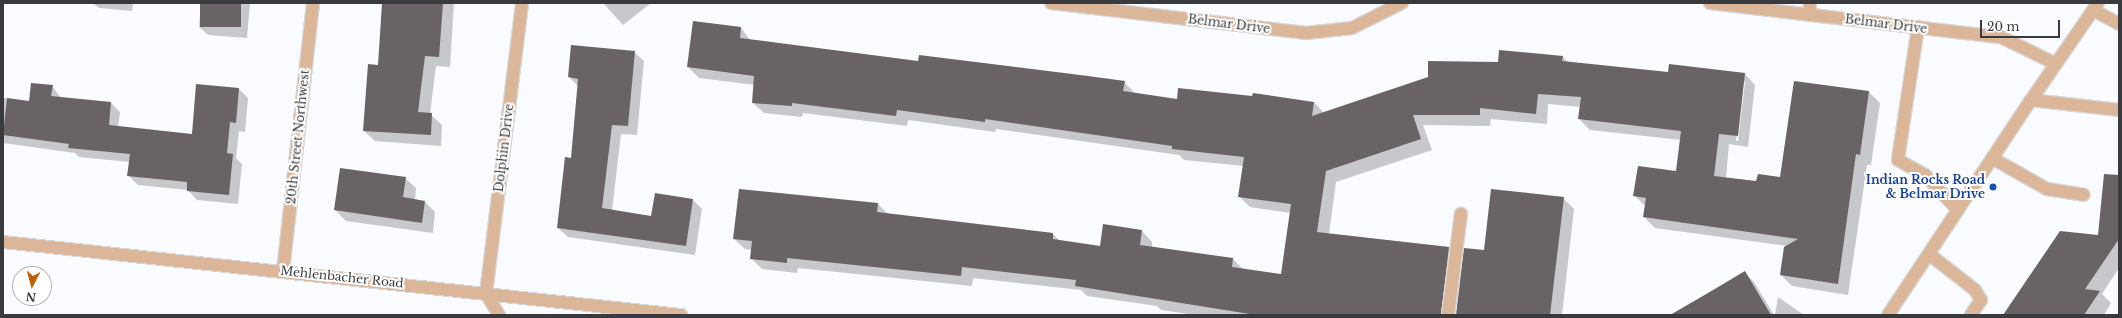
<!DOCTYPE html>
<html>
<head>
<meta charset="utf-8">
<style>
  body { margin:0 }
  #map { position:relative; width:2122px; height:318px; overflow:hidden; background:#f9fbfe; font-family:"Libre Baskerville",serif }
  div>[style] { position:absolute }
  .shadow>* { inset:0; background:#0003 }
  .building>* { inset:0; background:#6a6366; transform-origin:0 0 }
  .roads { filter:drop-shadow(1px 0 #d6d8db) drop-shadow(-1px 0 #d6d8db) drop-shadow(0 1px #d6d8db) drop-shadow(0 -1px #d6d8db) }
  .service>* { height:12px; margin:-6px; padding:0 6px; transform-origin:6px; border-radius:6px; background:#dbb698 }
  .minor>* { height:12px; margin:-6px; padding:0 6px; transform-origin:6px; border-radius:6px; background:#dbb698 }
  .tertiary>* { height:12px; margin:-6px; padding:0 6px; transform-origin:6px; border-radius:6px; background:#dbb698 }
  .dots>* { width:11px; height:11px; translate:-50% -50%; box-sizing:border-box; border:2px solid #fff; border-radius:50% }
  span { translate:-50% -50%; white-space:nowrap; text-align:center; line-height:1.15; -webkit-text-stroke:4px #fff; paint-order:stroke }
  .street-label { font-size:12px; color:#383a3d }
  .transit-label { font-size:12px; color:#164399; font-weight:700 }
  .right { translate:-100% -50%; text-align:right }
  .frame { position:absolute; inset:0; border:4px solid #383a3d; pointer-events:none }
  .north { position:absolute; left:12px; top:266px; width:40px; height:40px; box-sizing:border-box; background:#fff; border:1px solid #afb0b1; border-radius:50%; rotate:186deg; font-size:11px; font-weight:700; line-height:16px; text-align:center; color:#383a3d }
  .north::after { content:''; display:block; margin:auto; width:14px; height:18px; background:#bc6206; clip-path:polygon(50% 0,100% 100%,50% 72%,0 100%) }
  .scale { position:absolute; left:1980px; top:20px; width:80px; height:18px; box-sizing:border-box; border:2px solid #383a3d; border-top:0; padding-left:5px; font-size:12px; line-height:14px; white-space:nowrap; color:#383a3d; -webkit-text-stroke:3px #fff; paint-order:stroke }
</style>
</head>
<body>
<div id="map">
  <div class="shadow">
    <div style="clip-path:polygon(92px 3px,133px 3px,132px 11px,99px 8px)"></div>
    <div style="clip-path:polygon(201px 3px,250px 3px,247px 38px,208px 35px,199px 27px)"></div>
    <div style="clip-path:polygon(383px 3px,454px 3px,450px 67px,436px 66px,430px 114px,442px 125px,441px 146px,375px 141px,364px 131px,379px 66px)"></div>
    <div style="clip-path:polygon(603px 3px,651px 3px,623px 25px)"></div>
    <div style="clip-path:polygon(evenodd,741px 28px,751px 41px,919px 62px,1124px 82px,1135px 93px,1178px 100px,1314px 102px,1324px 113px,1499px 63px,1562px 56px,1568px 62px,1669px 73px,1745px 74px,1755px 85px,1748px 147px,1729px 144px,1726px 178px,1757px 182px,1781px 178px,1869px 92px,1880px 103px,1871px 165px,1867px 165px,1848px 295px,1792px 286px,1781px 275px,1787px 246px,1655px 228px,1644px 217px,1645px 206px,1635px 196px,1677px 172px,1681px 140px,1590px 130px,1579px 119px,1581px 107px,1548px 104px,1547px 124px,1491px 119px,1490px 126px,1423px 125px,1432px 150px,1336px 182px,1329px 234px,1449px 247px,1460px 258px,1452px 315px,1196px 315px,1161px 310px,1157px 306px,1087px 296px,1081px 290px,973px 278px,972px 286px,798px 268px,797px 273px,762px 269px,751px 258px,752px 250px,745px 249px,734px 239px,878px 204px,888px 214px,1053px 234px,1060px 241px,1101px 247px,1142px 231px,1152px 242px,1152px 247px,1233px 259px,1244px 270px,1282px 275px,1291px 213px,1250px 207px,1239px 196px,1244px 166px,1184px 160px,1179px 155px,996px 129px,995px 132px,908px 120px,907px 126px,803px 113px,802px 117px,764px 113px,753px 103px,755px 85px,699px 78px,688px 67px,741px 28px,1743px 82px,1745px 82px,1738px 141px,1736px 141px,1743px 82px)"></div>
    <div style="clip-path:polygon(634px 52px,644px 61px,637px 135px,621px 134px,612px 211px,652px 218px,674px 197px,693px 200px,702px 209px,695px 255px,568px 237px,558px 228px,572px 159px,578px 86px,569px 77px)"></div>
    <div style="clip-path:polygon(52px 86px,61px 98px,111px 103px,120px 112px,118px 127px,193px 135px,239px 89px,248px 98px,245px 132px,239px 131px,236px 158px,242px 164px,238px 204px,197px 200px,188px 190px,138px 185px,128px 175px,130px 162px,79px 157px,75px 153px,3px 143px,3px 98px,30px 102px)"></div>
    <div style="clip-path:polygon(2119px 176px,2119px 268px,2102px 294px,2111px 303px,2104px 315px,2004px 315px,2099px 236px)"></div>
    <div style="clip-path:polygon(405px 178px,416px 188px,415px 200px,425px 202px,435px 212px,433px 233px,346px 221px,335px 210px)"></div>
    <div style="clip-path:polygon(1563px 198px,1574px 209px,1562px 315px,1457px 315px,1485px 251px)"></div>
    <div style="clip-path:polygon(1744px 272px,1754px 282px,1774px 315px,1673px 315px)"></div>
    <div style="clip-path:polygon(1778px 297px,1804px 315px,1775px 315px)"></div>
  </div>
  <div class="building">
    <div style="left:200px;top:3px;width:41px;height:24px"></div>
    <div style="clip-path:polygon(382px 3px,443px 3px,439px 57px,425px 56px,418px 112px,432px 113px,431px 135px,363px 131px,368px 64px,378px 65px)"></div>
    <div style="clip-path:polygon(693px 21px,741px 27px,740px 38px,918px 61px,919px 55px,1088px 76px,1125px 81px,1123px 91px,1177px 99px,1178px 88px,1252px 96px,1253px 93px,1314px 102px,1312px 116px,1428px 77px,1428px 61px,1498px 62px,1499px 50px,1563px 56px,1562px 61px,1668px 72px,1669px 64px,1745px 73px,1738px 136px,1719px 134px,1714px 176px,1756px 181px,1758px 174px,1780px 177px,1794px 81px,1869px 91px,1860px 155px,1856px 154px,1838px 284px,1780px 275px,1784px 247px,1798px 239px,1643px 217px,1646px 198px,1633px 196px,1638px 166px,1676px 171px,1681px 131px,1578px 119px,1581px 97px,1538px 94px,1536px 114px,1480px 108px,1480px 115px,1413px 115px,1421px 139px,1326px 171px,1317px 232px,1449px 247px,1441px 315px,1256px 315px,1075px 286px,1076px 280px,962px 267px,961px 276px,787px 258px,787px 263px,750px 259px,752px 241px,733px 239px,739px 189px,878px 203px,877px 212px,1053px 233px,1053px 239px,1100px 246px,1103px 224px,1142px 230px,1140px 245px,1233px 258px,1232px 267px,1281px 274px,1291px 204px,1238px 197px,1244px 157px,1172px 149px,1172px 146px,985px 119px,985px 122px,897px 110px,896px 116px,792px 103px,792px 106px,752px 103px,754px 76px,687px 67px)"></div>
    <div style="clip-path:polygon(571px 45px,635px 51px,628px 126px,612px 125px,602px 208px,651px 216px,655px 193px,693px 199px,686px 246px,557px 228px,565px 157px,571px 158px,578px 79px,568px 77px)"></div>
    <div style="clip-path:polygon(31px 83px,53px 85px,51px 96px,111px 102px,109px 125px,192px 134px,196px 84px,239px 88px,236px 123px,230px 122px,227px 153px,233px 154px,229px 195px,187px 191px,187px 182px,127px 176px,130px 154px,68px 148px,69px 144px,3px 135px,7px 98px,29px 101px)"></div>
    <div style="clip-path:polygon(340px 168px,406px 177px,403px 197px,425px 201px,422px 223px,334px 210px)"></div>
    <div style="clip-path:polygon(2104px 174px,2119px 175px,2119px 239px,2085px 289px,2100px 291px,2084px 315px,2003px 315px,2060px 231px,2098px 235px)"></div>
    <div style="clip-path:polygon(1491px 189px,1564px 197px,1550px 315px,1456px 315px,1464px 248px,1484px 250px)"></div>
    <div style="clip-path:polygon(1745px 271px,1771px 315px,1670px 315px,1708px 293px)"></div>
  </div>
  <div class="roads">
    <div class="service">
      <div style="left:2093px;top:10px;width:30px;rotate:28deg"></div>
      <div style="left:1809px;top:15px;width:12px;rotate:-85deg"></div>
      <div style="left:1918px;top:27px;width:134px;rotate:98.6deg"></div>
      <div style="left:1898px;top:160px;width:31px;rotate:29deg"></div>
      <div style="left:1925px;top:175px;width:48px;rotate:46.7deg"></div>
      <div style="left:1992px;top:158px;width:63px;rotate:29.4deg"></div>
      <div style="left:2047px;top:189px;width:37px;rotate:9deg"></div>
      <div style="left:1929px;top:254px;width:58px;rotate:38deg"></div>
      <div style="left:1975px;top:290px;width:12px;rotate:59deg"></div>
      <div style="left:1981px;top:300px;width:18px;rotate:124deg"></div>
      <div style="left:1448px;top:315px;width:102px;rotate:-82.7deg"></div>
    </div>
    <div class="minor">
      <div style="left:1051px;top:3px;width:257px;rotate:6.7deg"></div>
      <div style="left:1306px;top:33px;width:46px;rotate:-6.2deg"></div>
      <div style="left:1352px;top:28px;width:56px;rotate:-26.6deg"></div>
      <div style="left:1710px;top:3px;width:293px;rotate:6.7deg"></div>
      <div style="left:2001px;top:37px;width:61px;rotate:26.1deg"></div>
      <div style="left:2031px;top:100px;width:89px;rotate:6.5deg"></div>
      <div style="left:499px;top:315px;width:26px;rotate:-121deg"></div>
      <div style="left:486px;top:293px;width:292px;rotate:-82.9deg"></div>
    </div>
    <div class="tertiary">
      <div style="left:3px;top:242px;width:682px;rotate:6.15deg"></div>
      <div style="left:283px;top:271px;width:270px;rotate:-83.6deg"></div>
      <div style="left:1888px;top:315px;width:258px;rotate:-56.4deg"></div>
      <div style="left:2031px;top:100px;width:118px;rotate:-55.4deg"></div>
    </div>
  </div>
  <div class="dots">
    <div style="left:1993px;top:187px;background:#1a4fb4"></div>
  </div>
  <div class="street-label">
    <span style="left:1229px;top:24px;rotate:7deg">Belmar Drive</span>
    <span style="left:1886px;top:24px;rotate:7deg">Belmar Drive</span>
    <span style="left:298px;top:137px;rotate:-84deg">20th Street Northwest</span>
    <span style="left:504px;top:148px;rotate:-83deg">Dolphin Drive</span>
    <span style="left:342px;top:277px;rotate:6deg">Mehlenbacher Road</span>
  </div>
  <div class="transit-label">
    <span class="right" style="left:1985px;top:187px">Indian Rocks Road<br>&amp; Belmar Drive</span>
  </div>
  <div class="frame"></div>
  <div class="north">N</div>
  <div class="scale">20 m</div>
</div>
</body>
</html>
